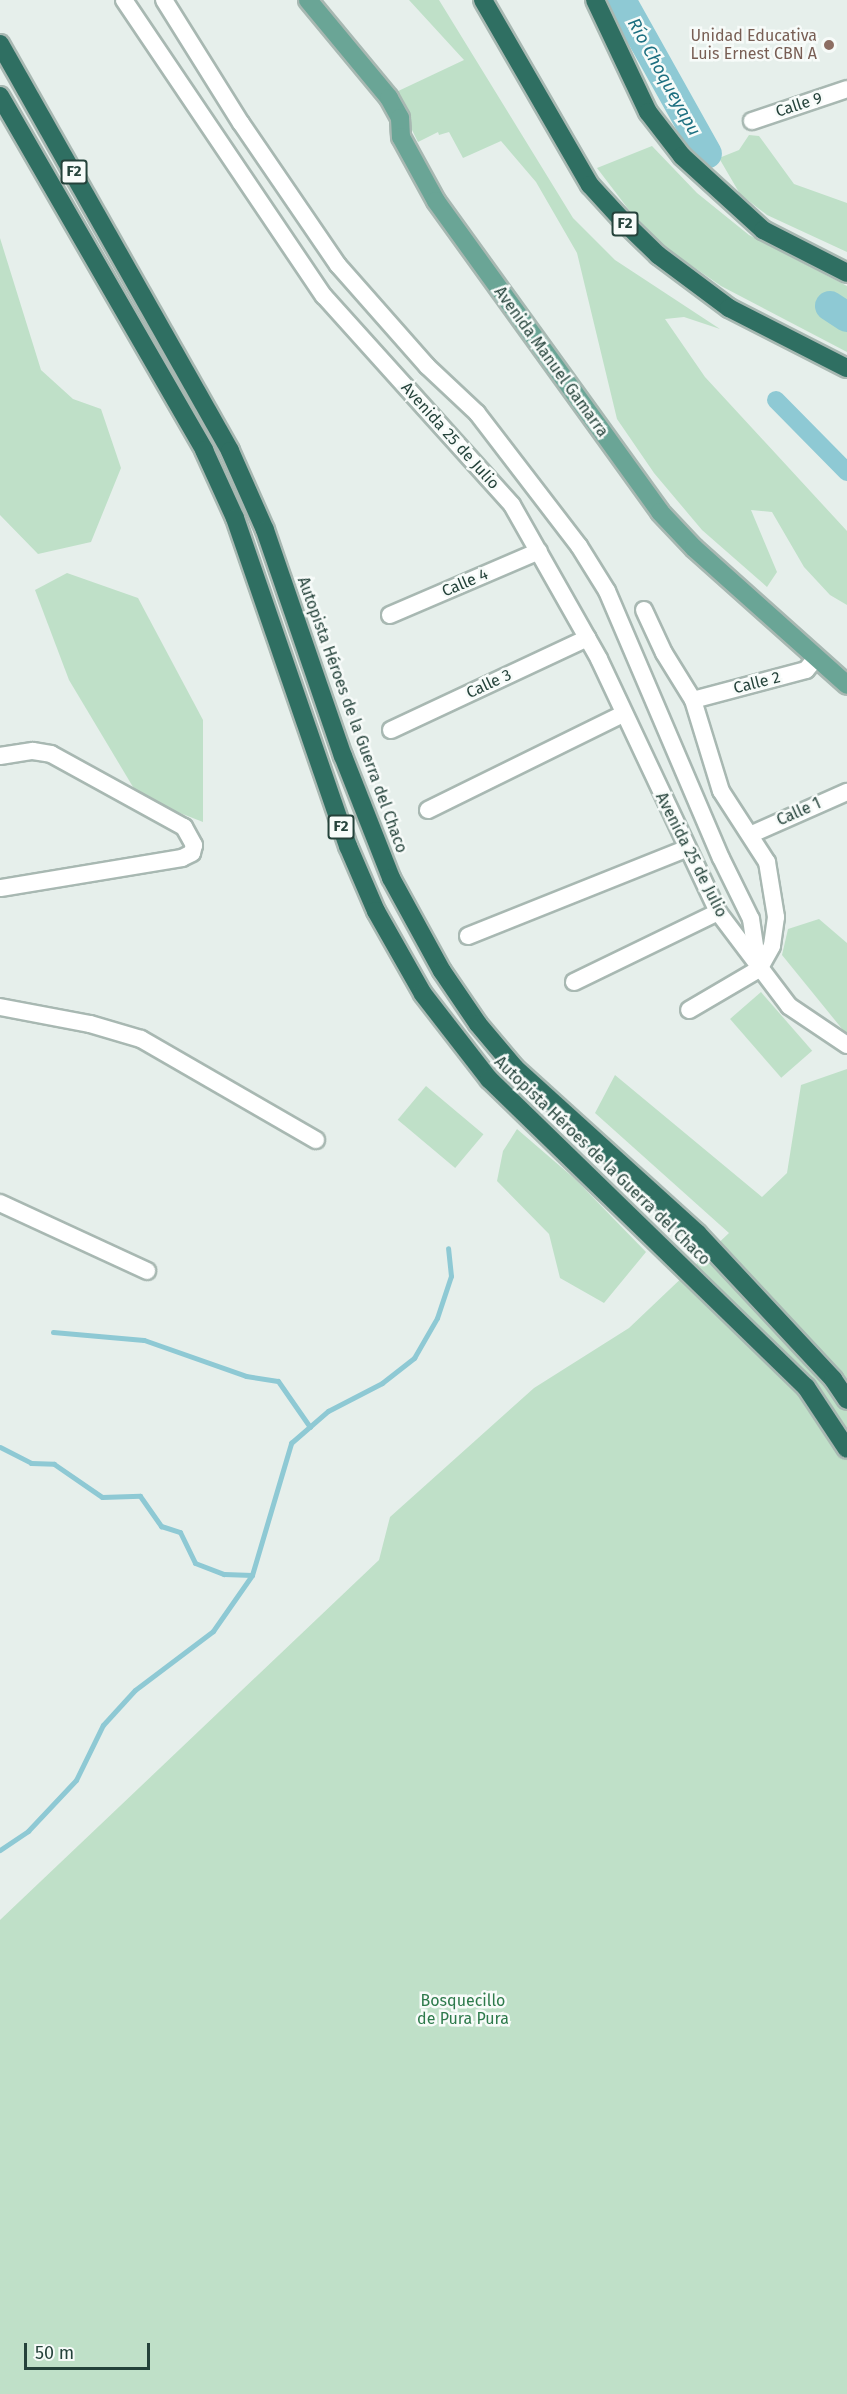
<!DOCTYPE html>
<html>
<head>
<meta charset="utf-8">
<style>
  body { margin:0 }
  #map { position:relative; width:847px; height:2394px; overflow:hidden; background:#e6efeb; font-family:"Fira Sans",sans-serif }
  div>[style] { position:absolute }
  .green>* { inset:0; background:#bfe0c8; transform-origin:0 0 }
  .stream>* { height:5px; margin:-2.5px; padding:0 2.5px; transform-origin:2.5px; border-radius:2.5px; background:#8ec9d4 }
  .canal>* { height:18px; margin:-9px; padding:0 9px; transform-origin:9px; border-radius:9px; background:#8ec9d4 }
  .river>* { height:30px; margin:-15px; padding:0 15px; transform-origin:15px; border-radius:15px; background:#8ec9d4 }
  .roads { filter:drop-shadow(2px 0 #a8b8b2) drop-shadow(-2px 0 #a8b8b2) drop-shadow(0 2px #a8b8b2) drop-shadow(0 -2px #a8b8b2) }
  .minor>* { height:16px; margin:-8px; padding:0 8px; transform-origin:8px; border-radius:8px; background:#fff }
  .major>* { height:18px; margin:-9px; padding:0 9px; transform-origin:9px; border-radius:9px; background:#6aa596 }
  .highway>* { height:18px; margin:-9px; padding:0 9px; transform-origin:9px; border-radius:9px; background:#2f6f62 }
  .dots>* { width:16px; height:16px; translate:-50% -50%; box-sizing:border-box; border:3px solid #f7fbf9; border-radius:50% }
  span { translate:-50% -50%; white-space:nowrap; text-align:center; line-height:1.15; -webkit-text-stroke:5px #f7fbf9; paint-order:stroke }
  .shield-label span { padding:2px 4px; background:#f7fbf9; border:2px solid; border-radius:4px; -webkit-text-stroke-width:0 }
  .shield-label { font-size:15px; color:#24423a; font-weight:700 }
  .education-label { font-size:16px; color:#785e54 }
  .right { translate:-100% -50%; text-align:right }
  .street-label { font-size:16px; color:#24423a }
  .park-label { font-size:16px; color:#2d7a4b }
  .water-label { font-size:18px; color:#1c6f80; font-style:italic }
  .scale { position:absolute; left:24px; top:2343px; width:126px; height:27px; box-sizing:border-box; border:3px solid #24423a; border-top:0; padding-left:8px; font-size:18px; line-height:21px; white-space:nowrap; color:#24423a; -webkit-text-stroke:4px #f7fbf9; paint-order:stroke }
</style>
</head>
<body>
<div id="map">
  <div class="green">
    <div style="clip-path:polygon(409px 0,439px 0,573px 218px,615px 260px,720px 329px,684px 317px,665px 319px,705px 377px,847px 531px,847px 605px,830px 595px,804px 567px,772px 512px,751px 510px,777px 572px,767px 587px,702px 530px,654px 473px,617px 419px,577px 253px,536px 182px,501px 141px,463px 158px,449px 132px,439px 135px,438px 132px,418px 142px,413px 132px,394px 93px,464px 60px)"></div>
    <div style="clip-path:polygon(616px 0,625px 0,680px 102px)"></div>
    <div style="clip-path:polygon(749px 135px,759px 136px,794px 184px,847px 203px,847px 252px,767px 215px,740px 194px,719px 158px,739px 150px)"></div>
    <div style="clip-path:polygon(652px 146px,697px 193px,749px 235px,847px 286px,847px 305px,827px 294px,818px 310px,847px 329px,847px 352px,721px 286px,666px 248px,629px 210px,597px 168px)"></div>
    <div style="clip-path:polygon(0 238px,41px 370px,73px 399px,101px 409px,121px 468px,91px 542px,38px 554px,0 515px)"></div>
    <div style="clip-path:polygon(67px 573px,138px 598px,203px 720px,203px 822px,139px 797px,69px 680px,35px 590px)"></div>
    <div style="clip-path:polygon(819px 919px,847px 943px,847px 1035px,782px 955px,788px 929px)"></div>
    <div style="left:761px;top:992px;width:78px;height:41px;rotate:49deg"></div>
    <div style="clip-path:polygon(847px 1069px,847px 2394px,0 2394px,0 1920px,379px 1560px,390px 1517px,534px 1388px,629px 1328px,729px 1233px,595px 1113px,615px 1075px,762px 1197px,787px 1173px,801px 1085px)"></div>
    <div style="left:426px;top:1086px;width:75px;height:44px;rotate:40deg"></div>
    <div style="clip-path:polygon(517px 1129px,575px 1179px,646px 1252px,604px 1303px,560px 1278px,549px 1234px,497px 1181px,503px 1151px)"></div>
  </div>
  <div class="stream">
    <div style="left:53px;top:1332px;width:91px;rotate:5deg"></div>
    <div style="left:144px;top:1340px;width:108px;rotate:19.4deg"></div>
    <div style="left:246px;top:1376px;width:32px;rotate:9deg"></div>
    <div style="left:278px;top:1381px;width:56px;rotate:55.2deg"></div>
    <div style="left:0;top:1447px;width:35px;rotate:27deg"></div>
    <div style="left:31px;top:1463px;width:23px;rotate:2deg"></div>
    <div style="left:54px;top:1464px;width:58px;rotate:34.5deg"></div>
    <div style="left:102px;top:1497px;width:38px;rotate:-2deg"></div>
    <div style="left:140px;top:1496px;width:37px;rotate:55deg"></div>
    <div style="left:161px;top:1526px;width:20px;rotate:18deg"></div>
    <div style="left:180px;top:1532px;width:34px;rotate:64deg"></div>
    <div style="left:195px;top:1563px;width:31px;rotate:21deg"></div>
    <div style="left:224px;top:1574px;width:28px;rotate:2deg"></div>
    <div style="left:0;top:1850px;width:34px;rotate:-34deg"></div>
    <div style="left:28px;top:1831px;width:70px;rotate:-46.7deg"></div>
    <div style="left:76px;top:1780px;width:61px;rotate:-63.9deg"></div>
    <div style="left:103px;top:1725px;width:47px;rotate:-47.6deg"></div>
    <div style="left:135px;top:1690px;width:98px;rotate:-37.1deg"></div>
    <div style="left:213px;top:1631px;width:68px;rotate:-55.1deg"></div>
    <div style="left:252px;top:1575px;width:138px;rotate:-73.5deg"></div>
    <div style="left:291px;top:1443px;width:49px;rotate:-40.9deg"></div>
    <div style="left:328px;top:1411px;width:61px;rotate:-27.4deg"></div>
    <div style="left:382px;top:1383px;width:41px;rotate:-38deg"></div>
    <div style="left:414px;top:1358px;width:46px;rotate:-60.1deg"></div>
    <div style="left:437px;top:1318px;width:44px;rotate:-71.6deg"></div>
    <div style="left:451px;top:1276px;width:28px;rotate:-96deg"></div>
  </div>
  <div class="canal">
    <div style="left:776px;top:400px;width:101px;rotate:45.4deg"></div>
  </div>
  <div class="river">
    <div style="left:621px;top:0;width:176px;rotate:60.8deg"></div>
    <div style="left:830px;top:306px;width:20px;rotate:33deg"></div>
  </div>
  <div class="roads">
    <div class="minor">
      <div style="left:124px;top:0;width:357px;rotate:56deg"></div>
      <div style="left:324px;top:296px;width:281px;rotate:48deg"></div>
      <div style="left:512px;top:505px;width:177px;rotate:60.5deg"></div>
      <div style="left:599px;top:659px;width:280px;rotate:64.8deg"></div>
      <div style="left:718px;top:912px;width:118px;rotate:52.9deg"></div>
      <div style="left:789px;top:1006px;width:70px;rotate:33.9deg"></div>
      <div style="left:164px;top:0;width:145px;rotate:58deg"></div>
      <div style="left:241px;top:123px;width:172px;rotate:55.7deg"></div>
      <div style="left:338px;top:265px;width:135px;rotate:48.6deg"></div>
      <div style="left:427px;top:366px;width:69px;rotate:43.2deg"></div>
      <div style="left:477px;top:413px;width:168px;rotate:52.5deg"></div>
      <div style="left:579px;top:546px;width:53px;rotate:58.1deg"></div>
      <div style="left:607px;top:591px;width:290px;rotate:66.9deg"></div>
      <div style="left:721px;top:858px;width:68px;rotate:63.8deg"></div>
      <div style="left:751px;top:919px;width:48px;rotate:81.5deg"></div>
      <div style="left:752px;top:121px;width:100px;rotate:-18.6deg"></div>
      <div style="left:644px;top:610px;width:47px;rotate:65.1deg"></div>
      <div style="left:664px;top:653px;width:55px;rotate:58.3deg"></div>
      <div style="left:693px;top:700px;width:95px;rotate:72.9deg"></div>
      <div style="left:721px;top:791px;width:85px;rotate:57.1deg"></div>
      <div style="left:767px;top:862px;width:56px;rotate:80.7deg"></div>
      <div style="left:776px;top:917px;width:29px;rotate:98deg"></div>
      <div style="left:772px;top:946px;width:26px;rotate:119deg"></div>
      <div style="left:759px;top:969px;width:81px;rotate:149.6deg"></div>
      <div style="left:390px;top:615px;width:162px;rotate:-23.2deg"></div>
      <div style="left:693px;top:700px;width:117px;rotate:-14.9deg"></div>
      <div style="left:806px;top:670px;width:16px;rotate:-50deg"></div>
      <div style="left:391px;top:730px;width:217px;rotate:-25.1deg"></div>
      <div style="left:0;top:756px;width:33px;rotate:-9deg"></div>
      <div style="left:33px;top:751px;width:18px;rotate:9deg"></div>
      <div style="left:51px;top:754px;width:152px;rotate:28.8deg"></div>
      <div style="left:184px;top:827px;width:21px;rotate:61deg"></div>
      <div style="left:194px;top:845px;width:8px;rotate:104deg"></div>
      <div style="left:192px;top:853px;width:11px;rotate:153deg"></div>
      <div style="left:182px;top:858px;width:184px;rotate:170.6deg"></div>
      <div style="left:428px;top:810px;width:217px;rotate:-26.2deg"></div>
      <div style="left:752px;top:834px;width:104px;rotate:-23.9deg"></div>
      <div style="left:468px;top:936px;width:235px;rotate:-21.8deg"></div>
      <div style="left:574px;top:982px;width:160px;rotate:-25.9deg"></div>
      <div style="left:0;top:1007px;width:92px;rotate:10.7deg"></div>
      <div style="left:90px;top:1024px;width:53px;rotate:16.4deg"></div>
      <div style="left:141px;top:1039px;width:202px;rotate:30deg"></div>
      <div style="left:0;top:1203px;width:162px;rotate:24.8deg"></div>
    </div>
    <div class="major">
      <div style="left:308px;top:0;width:127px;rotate:50.4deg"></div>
      <div style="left:389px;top:98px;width:23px;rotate:61deg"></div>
      <div style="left:400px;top:118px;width:19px;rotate:87deg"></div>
      <div style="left:401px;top:137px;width:73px;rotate:61.3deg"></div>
      <div style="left:436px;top:201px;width:383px;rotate:54.2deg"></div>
      <div style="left:660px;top:512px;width:50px;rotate:46.6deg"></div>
      <div style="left:694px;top:548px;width:205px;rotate:41.8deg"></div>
    </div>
    <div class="highway">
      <div style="left:483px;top:0;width:214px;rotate:60deg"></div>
      <div style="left:590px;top:185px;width:49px;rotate:47.5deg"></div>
      <div style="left:623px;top:221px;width:49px;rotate:44.2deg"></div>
      <div style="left:658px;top:255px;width:89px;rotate:36.7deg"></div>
      <div style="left:729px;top:308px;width:132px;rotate:27deg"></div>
      <div style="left:595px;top:0;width:124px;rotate:64.7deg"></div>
      <div style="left:648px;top:112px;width:56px;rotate:52.3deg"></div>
      <div style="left:682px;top:156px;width:110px;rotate:42.4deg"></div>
      <div style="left:763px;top:230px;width:94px;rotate:27.1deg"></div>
      <div style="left:0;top:44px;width:467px;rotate:60.5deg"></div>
      <div style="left:230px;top:451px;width:86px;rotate:66.1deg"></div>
      <div style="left:265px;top:530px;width:239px;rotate:71deg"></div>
      <div style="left:343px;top:756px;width:131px;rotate:68.5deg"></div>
      <div style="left:391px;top:878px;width:106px;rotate:61.3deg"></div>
      <div style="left:442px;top:971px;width:64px;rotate:55.8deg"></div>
      <div style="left:478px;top:1024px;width:57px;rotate:49.9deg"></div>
      <div style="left:515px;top:1068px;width:246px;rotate:42.2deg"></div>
      <div style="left:697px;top:1233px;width:200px;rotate:47deg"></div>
      <div style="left:833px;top:1379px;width:25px;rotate:56deg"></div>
      <div style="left:0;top:96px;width:409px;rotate:60deg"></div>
      <div style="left:204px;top:450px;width:75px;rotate:65.5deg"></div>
      <div style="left:235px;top:518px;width:347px;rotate:71deg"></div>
      <div style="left:348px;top:846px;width:71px;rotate:66.7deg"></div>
      <div style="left:376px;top:911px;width:95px;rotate:60.5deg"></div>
      <div style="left:423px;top:994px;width:108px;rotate:52.2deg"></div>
      <div style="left:489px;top:1079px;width:442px;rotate:44.2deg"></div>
      <div style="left:806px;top:1387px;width:74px;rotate:56.5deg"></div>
    </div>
  </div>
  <div class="dots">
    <div style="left:829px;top:45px;background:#8d6e63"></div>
  </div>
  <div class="shield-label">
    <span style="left:74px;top:172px">F2</span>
    <span style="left:625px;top:224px">F2</span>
    <span style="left:341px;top:827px">F2</span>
  </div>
  <div class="education-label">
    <span class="right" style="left:817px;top:45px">Unidad Educativa<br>Luis Ernest CBN A</span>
  </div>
  <div class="street-label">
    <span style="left:799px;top:105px;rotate:-18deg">Calle 9</span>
    <span style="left:551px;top:362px;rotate:54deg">Avenida Manuel Gamarra</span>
    <span style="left:450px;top:436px;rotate:48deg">Avenida 25 de Julio</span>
    <span style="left:465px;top:583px;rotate:-23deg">Calle 4</span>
    <span style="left:757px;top:683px;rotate:-14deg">Calle 2</span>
    <span style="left:489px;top:684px;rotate:-25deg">Calle 3</span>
    <span style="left:352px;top:715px;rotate:70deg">Autopista Héroes de la Guerra del Chaco</span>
    <span style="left:799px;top:812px;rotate:-24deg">Calle 1</span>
    <span style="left:691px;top:855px;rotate:63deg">Avenida 25 de Julio</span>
    <span style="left:602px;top:1161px;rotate:44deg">Autopista Héroes de la Guerra del Chaco</span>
  </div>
  <div class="park-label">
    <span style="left:463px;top:2010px">Bosquecillo<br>de Pura Pura</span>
  </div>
  <div class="water-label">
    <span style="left:664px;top:77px;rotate:61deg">Río Choqueyapu</span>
  </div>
  <div class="scale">50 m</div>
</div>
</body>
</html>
